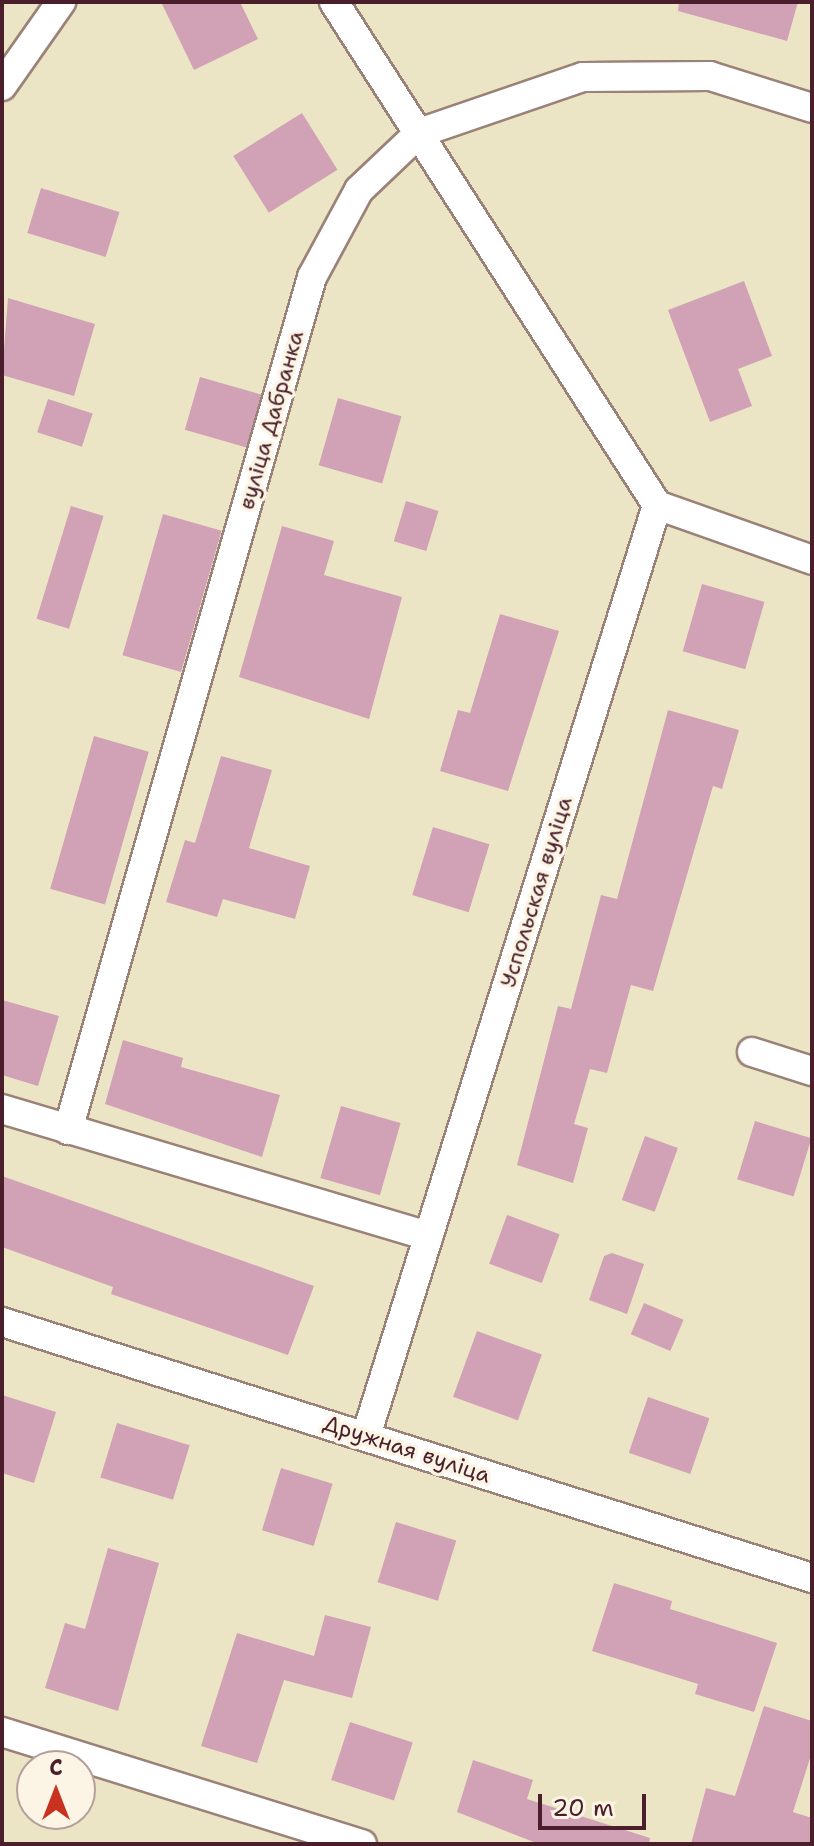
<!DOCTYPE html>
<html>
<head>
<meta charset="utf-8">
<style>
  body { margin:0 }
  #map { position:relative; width:814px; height:1846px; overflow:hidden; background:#ece5c5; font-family:"Shantell Sans",sans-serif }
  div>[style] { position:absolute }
  .building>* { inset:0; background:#d1a2b5; transform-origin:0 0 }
  .roads { filter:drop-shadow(2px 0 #9b8278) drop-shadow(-2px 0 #9b8278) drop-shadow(0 2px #9b8278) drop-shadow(0 -2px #9b8278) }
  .minor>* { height:28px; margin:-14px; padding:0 14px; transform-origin:14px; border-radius:14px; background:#fff }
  span { translate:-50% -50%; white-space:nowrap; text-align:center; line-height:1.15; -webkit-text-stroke:7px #fcf5e5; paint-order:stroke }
  .street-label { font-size:22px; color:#4a1f2b }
  .frame { position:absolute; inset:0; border:4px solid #4a1f2b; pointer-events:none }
  .north { position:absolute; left:16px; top:1750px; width:80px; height:80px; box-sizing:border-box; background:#fcf5e5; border:2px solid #b59f9b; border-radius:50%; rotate:0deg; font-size:22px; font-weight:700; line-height:32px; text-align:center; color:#4a1f2b }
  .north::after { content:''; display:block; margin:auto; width:28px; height:36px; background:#c8321e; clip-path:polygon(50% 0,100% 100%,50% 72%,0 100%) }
  .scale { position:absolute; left:538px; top:1794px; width:108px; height:36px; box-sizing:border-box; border:4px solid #4a1f2b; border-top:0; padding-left:10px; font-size:24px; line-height:28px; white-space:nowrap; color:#4a1f2b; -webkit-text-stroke:6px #fcf5e5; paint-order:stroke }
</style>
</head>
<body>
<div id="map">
  <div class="building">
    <div style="clip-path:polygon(161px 2px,240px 2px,258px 39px,194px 70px)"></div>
    <div style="clip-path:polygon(679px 2px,798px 2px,787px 41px,678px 11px)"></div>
    <div style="left:302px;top:113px;width:67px;height:81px;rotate:58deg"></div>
    <div style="left:41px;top:188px;width:82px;height:47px;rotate:17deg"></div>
    <div style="clip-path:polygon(744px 281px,772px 356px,738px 369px,752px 406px,710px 422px,668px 310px)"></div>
    <div style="clip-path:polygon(8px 298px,95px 324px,74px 396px,2px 375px)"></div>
    <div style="left:200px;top:377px;width:64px;height:55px;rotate:16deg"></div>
    <div style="left:338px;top:398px;width:66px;height:70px;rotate:16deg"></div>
    <div style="left:48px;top:399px;width:47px;height:35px;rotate:18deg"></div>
    <div style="left:406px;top:501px;width:34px;height:42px;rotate:17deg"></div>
    <div style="left:71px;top:506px;width:34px;height:118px;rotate:17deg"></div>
    <div style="left:163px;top:514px;width:61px;height:147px;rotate:16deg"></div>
    <div style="clip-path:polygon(282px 526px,334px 541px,324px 575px,402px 597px,369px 719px,239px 677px)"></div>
    <div style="left:702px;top:584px;width:65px;height:70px;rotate:16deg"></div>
    <div style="clip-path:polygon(500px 614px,559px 631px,508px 791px,440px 771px,458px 710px,470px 713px)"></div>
    <div style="clip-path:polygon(668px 710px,739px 730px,722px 789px,713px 786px,653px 991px,631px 985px,607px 1073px,590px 1069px,574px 1124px,588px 1128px,573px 1183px,517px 1165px,558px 1006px,571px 1009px,601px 895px,617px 899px)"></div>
    <div style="left:94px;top:736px;width:57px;height:159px;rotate:16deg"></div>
    <div style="clip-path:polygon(221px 756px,272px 770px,249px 848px,310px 866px,295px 919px,223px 899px,217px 917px,166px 902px,185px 840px,195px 843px)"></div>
    <div style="left:433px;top:827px;width:59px;height:71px;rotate:17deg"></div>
    <div style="clip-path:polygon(2px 1000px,59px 1016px,38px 1086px,2px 1075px)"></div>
    <div style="clip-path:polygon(123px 1040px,183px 1058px,181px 1067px,280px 1095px,262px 1157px,105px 1104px)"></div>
    <div style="left:341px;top:1106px;width:62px;height:75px;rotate:16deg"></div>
    <div style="left:755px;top:1121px;width:59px;height:61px;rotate:17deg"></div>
    <div style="left:645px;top:1136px;width:35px;height:68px;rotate:20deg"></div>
    <div style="clip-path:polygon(2px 1176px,314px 1286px,288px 1355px,111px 1294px,113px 1287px,2px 1247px)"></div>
    <div style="left:507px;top:1215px;width:56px;height:52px;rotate:20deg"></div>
    <div style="clip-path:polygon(612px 1253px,644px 1264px,627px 1314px,589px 1300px,604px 1256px)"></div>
    <div style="left:644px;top:1303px;width:43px;height:34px;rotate:23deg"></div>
    <div style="left:477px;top:1331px;width:69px;height:70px;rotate:20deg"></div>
    <div style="clip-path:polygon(2px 1395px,56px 1412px,34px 1483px,2px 1473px)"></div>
    <div style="left:648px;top:1397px;width:65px;height:59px;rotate:19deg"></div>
    <div style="left:117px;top:1423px;width:76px;height:57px;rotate:17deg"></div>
    <div style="left:281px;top:1468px;width:54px;height:65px;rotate:17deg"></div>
    <div style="left:396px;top:1522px;width:63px;height:63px;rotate:17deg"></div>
    <div style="clip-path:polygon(108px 1548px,159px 1563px,118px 1711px,45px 1688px,65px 1623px,85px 1629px)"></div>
    <div style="clip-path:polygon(614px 1583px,672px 1601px,670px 1609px,777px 1643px,754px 1712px,695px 1694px,698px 1684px,592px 1651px)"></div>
    <div style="clip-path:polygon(325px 1615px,371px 1627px,352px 1698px,284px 1680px,257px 1763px,201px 1746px,237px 1633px,314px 1656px)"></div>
    <div style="clip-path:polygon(764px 1706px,812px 1721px,812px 1752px,793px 1812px,812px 1818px,812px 1844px,691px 1844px,706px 1788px,735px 1796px)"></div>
    <div style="left:350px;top:1722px;width:66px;height:61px;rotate:18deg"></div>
    <div style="clip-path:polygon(473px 1760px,533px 1780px,527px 1799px,650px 1838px,649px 1844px,539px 1844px,457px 1812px)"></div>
  </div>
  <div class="roads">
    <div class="minor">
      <div style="left:334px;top:2px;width:598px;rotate:57.29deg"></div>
      <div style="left:2px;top:86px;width:103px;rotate:-54.9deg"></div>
      <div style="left:752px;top:1052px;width:63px;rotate:17.6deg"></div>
      <div style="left:2px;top:1109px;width:445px;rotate:16.6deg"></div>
      <div style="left:68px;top:1130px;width:887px;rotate:-74.04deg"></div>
      <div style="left:312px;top:277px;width:99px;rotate:-61.6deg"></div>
      <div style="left:359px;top:190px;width:83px;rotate:-43.5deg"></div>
      <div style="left:419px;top:133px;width:173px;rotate:-18.9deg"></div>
      <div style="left:583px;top:77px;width:127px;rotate:-0.5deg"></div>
      <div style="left:710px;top:76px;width:107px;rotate:17.4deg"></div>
      <div style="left:2px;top:1322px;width:849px;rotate:17.54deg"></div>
      <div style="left:366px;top:1436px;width:975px;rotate:-72.64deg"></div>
      <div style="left:657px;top:505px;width:164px;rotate:19.5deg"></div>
      <div style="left:2px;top:1732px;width:377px;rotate:17.3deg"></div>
    </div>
  </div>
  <div class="street-label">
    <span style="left:271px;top:420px;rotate:-74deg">вуліца Дабранка</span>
    <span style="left:536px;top:892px;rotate:-73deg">Успольская вуліца</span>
    <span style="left:407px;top:1449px;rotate:18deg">Дружная вуліца</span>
  </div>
  <div class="frame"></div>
  <div class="north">С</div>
  <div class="scale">20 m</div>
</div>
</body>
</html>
